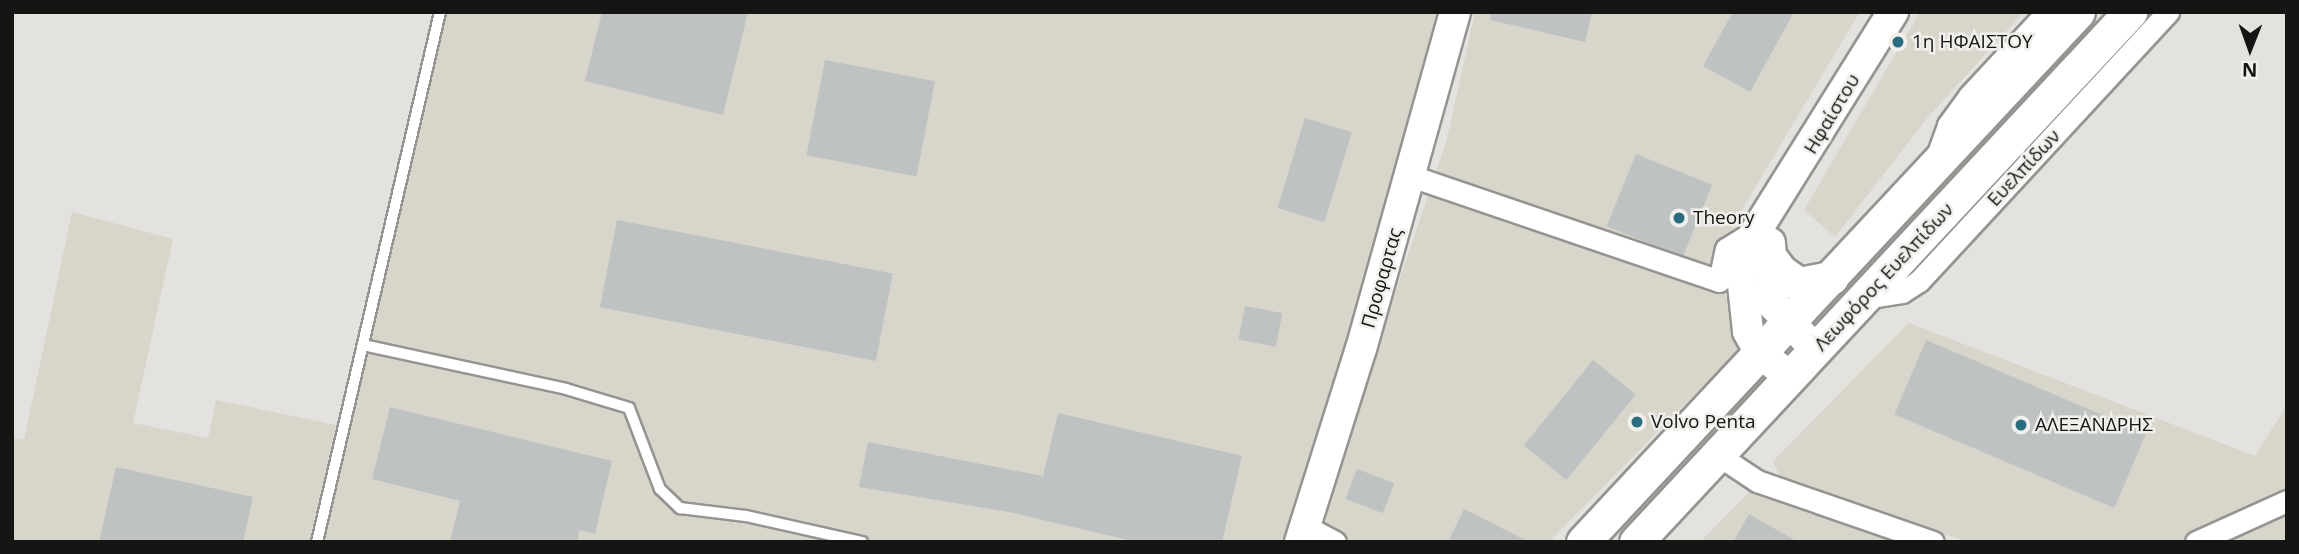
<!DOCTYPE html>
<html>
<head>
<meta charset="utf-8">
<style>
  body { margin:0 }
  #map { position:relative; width:2299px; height:554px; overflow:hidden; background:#e3e2de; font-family:"Open Sans",sans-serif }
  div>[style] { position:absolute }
  .built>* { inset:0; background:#d8d5ca }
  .building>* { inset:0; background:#bec2c3; transform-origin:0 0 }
  .roads { filter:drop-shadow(2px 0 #959491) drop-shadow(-2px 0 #959491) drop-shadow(0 2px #959491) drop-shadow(0 -2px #959491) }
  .lane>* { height:10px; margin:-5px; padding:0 5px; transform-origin:5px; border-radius:5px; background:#fff }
  .street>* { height:21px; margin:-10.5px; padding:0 10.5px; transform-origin:10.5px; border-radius:10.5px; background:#fff }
  .secondary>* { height:30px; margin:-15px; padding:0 15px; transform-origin:15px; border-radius:15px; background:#fff }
  .primary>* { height:33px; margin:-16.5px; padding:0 16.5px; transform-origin:16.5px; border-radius:16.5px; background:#fff }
  .dots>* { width:19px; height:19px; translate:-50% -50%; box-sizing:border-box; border:4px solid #f0efec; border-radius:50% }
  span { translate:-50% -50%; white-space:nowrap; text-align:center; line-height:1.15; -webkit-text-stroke:5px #f0efec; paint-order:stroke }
  .poi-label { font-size:19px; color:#151514 }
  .left { translate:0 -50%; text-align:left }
  .street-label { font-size:19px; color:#151514 }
  .frame { position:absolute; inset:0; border:14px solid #151514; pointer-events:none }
  .north { position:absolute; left:2215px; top:14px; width:70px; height:70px; -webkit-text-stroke:5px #f0efec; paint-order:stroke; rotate:181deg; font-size:19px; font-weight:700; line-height:28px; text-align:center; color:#151514 }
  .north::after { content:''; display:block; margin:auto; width:24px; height:32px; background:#151514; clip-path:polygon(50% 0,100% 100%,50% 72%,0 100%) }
</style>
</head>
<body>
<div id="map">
  <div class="built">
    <div style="clip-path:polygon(439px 12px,1447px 12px,1360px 318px,1285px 542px,324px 542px,371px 312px,365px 309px)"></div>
    <div style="clip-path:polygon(1475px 12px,1860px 12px,1735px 221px,1723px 281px,1737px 351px,1549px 542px,1320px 542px,1349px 430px,1447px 139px)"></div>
    <div style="clip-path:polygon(1920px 12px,2024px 12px,1928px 117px,1835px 237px,1804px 210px)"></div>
    <div style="clip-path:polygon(72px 212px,173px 239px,133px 423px,208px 438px,216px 400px,336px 425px,309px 542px,12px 542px,12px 438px,24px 440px)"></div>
    <div style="clip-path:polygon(1909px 323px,2255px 456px,2287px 405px,2287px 493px,2177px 542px,1969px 542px,1782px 482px,1773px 461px)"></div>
    <div style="clip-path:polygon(1750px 491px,1909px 542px,1700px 542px)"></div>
    <div style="clip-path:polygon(2287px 512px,2287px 542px,2218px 542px)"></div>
  </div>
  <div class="building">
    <div style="clip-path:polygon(602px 12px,748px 12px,723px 115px,585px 81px)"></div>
    <div style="clip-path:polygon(1491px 12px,1592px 12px,1585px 42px,1490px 20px)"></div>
    <div style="clip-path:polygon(1733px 12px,1794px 12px,1750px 92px,1703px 66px)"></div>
    <div style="left:825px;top:60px;width:112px;height:97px;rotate:11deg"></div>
    <div style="left:1305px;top:118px;width:49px;height:94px;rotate:17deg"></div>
    <div style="left:1636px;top:154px;width:82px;height:78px;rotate:22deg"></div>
    <div style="left:617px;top:220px;width:281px;height:89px;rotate:11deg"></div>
    <div style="left:1245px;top:306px;width:38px;height:34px;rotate:11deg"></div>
    <div style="left:1926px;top:340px;width:239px;height:81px;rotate:23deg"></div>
    <div style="left:1593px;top:360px;width:55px;height:110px;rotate:39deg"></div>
    <div style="clip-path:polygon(390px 407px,612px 461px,595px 534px,579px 530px,578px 542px,450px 542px,460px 501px,372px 479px)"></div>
    <div style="clip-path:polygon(1058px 413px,1242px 456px,1222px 542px,1137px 542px,1009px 512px,859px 487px,868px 442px,1043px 476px)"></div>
    <div style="clip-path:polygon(116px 467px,253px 497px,243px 542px,99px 542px)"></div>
    <div style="left:1357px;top:469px;width:40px;height:32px;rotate:21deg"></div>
    <div style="clip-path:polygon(1464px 509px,1529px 542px,1448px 542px)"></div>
    <div style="clip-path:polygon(1749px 514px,1798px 542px,1733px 542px)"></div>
  </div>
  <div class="roads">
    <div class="lane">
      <div style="left:363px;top:345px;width:208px;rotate:12.2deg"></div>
      <div style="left:566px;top:389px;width:66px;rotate:16.8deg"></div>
      <div style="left:629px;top:408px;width:87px;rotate:69.1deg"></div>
      <div style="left:660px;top:489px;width:28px;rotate:44deg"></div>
      <div style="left:680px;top:508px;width:66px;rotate:6.9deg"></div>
      <div style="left:746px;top:516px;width:119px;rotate:12.6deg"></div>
      <div style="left:317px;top:542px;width:544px;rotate:-76.93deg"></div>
    </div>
    <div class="street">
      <div style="left:1938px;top:153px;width:30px;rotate:-70deg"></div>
      <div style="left:1948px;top:125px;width:36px;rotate:-54deg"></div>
      <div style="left:1969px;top:96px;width:115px;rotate:-47.1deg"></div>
      <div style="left:1411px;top:176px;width:325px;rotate:18.8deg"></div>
      <div style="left:1719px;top:281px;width:33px;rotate:-78deg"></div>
      <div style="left:1726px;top:249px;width:34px;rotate:-32deg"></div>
      <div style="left:1865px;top:298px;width:37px;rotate:-9deg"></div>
      <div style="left:1902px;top:292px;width:20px;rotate:-33deg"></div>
      <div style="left:1919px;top:281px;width:367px;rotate:-47.2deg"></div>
      <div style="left:1718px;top:455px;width:47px;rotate:33.7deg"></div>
      <div style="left:1757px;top:481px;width:186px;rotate:19.1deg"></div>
      <div style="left:1305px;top:526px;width:34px;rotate:28deg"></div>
      <div style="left:2196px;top:542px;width:100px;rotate:-24.3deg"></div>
    </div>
    <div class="secondary">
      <div style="left:1770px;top:243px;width:63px;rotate:86.4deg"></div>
      <div style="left:1774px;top:306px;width:61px;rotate:46.3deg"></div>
      <div style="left:1790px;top:377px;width:38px;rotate:-141deg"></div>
      <div style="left:1760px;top:353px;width:25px;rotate:-119deg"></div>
      <div style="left:1748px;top:331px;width:55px;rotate:-96.2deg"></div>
      <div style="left:1742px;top:276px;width:33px;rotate:-79deg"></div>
      <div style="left:1748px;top:244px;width:274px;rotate:-58deg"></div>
      <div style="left:1300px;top:542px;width:202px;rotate:-72.5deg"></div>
      <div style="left:1361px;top:349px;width:350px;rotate:-74.4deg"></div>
    </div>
    <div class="primary">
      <div style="left:1769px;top:256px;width:20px;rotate:53deg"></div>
      <div style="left:1781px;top:272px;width:22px;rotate:34deg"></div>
      <div style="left:1799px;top:284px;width:33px;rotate:-11deg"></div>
      <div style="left:1583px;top:542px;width:725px;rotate:-46.96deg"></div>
      <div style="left:1636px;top:542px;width:725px;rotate:-47.01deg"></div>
    </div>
  </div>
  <div class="dots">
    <div style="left:1898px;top:42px;background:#2b6d80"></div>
    <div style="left:1679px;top:218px;background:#2b6d80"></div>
    <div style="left:1637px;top:422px;background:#2b6d80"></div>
    <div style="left:2021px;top:425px;background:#2b6d80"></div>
  </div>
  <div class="poi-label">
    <span class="left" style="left:1912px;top:42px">1η ΗΦΑΙΣΤΟΥ</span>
    <span class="left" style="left:1693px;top:218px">Theory</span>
    <span class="left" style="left:1651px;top:422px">Volvo Penta</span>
    <span class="left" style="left:2035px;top:425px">ΑΛΕΞΑΝΔΡΗΣ</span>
  </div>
  <div class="street-label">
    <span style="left:1832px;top:114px;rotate:-59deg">Ηφαίστου</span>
    <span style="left:2024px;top:168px;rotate:-47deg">Ευελπίδων</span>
    <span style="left:1884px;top:277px;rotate:-47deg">Λεωφόρος Ευελπίδων</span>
    <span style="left:1382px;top:278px;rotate:-74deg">Προφαρτας</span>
  </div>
  <div class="frame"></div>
  <div class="north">N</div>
</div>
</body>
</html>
